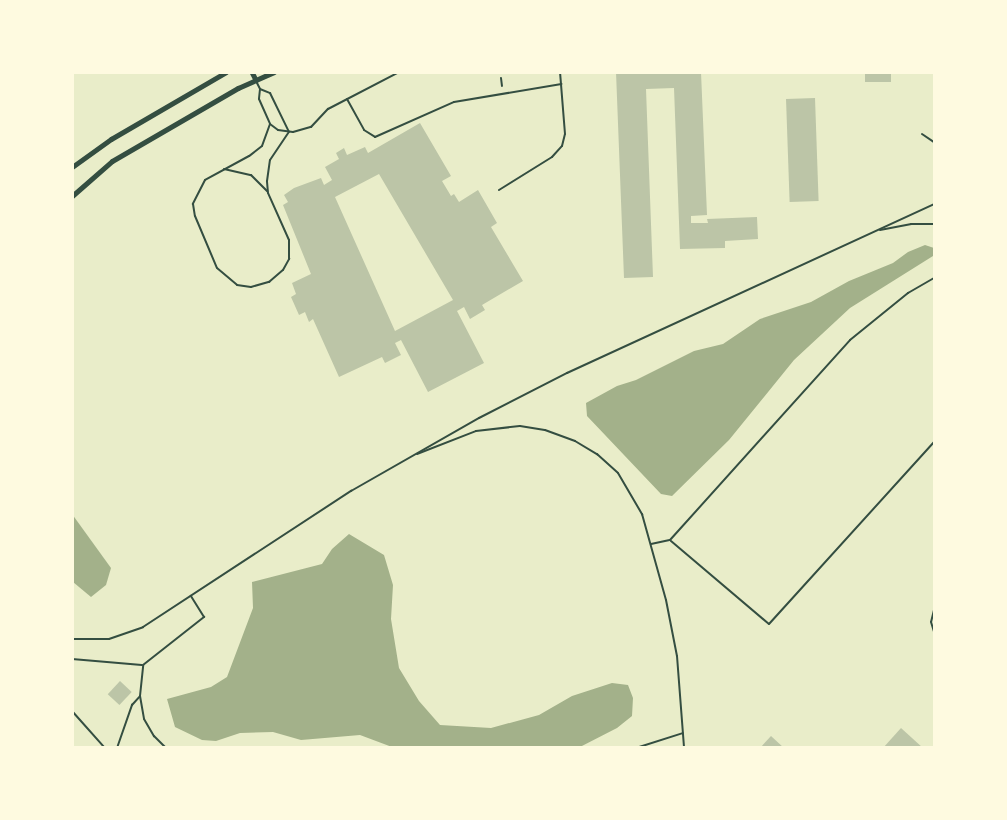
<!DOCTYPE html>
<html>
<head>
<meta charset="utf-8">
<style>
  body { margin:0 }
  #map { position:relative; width:1007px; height:820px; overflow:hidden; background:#e9edc9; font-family:"Times New Roman",serif }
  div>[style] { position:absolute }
  .water>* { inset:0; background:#a3b18a }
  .building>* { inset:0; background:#bcc5a7; transform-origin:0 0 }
  .path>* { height:2px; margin:-1px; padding:0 1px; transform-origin:1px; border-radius:1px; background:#344e41 }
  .service>* { height:2px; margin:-1px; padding:0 1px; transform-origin:1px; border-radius:1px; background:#344e41 }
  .minor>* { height:4.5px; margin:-2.25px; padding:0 2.25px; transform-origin:2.25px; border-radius:2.25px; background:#344e41 }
  .tertiary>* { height:5px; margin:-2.5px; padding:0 2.5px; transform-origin:2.5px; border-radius:2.5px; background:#344e41 }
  span { translate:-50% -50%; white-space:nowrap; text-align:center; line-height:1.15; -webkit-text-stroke:5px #fefae0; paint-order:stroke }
  .frame { position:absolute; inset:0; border:74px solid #fefae0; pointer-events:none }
</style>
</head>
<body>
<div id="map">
  <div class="water">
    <div style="clip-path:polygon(925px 245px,934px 248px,933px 256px,850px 308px,794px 360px,729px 440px,672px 496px,661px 494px,587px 416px,586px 403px,617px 386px,636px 380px,694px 351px,723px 344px,760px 319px,811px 302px,849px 281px,893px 263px,908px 252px)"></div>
    <div style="clip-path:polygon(72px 514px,111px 568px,106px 585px,91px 597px,73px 582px)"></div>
    <div style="clip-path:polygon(349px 534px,384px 555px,393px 585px,391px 619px,399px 668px,419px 701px,440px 725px,491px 728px,539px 715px,572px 696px,612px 683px,628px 685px,633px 698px,632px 716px,617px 728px,578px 748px,392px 747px,360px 735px,301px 740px,273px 732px,240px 733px,216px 741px,202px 740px,175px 727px,167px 699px,211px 687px,227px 677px,253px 608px,252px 582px,322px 564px,332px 549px)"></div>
  </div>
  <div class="building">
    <div style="clip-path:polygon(616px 72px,701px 72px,707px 215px,691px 216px,691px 223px,708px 223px,707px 219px,757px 217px,758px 239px,725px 241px,725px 248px,680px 249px,674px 88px,646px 89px,653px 277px,624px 278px)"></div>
    <div style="left:865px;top:72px;width:26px;height:10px"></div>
    <div style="left:815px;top:98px;width:103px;height:29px;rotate:88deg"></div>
    <div style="clip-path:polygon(evenodd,420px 123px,451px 176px,442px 181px,451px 196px,454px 194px,459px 202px,478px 190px,497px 223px,491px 227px,523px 281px,482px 305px,485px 310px,470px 319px,464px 307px,457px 311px,484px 363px,428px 392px,401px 340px,395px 343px,401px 355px,385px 363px,382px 357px,339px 377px,313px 319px,309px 322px,305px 312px,299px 315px,291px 297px,296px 294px,292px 283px,311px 274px,283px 205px,288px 202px,284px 195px,294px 188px,321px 178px,324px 185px,332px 180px,325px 167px,339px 159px,336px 153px,344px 148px,347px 155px,365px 147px,368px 153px,420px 123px,379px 174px,453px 300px,395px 331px,335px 197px,379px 174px)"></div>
    <div style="left:120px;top:681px;width:16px;height:18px;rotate:43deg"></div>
    <div style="clip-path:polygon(901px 728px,923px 748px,883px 748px)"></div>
    <div style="clip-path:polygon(771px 736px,784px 748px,760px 748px)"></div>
  </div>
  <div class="path">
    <div style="left:501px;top:78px;width:8px;rotate:83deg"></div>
  </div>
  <div class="service">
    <div style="left:256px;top:81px;width:9px;rotate:63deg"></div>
    <div style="left:260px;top:89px;width:10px;rotate:96deg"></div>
    <div style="left:259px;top:99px;width:27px;rotate:66deg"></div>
    <div style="left:270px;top:124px;width:10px;rotate:37deg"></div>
    <div style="left:278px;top:130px;width:15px;rotate:8deg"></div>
    <div style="left:293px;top:132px;width:19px;rotate:-16deg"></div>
    <div style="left:311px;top:127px;width:25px;rotate:-47deg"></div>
    <div style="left:328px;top:109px;width:80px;rotate:-27.5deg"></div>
    <div style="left:260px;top:89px;width:11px;rotate:22deg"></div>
    <div style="left:270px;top:93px;width:43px;rotate:64deg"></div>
    <div style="left:347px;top:99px;width:35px;rotate:61deg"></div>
    <div style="left:364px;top:130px;width:13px;rotate:32deg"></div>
    <div style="left:375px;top:137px;width:86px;rotate:-23.9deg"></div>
    <div style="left:454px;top:102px;width:109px;rotate:-9.5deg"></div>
    <div style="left:270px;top:124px;width:23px;rotate:110deg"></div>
    <div style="left:262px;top:146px;width:16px;rotate:142deg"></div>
    <div style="left:249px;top:156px;width:50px;rotate:151.4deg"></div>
    <div style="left:205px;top:180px;width:27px;rotate:117deg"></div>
    <div style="left:193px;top:204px;width:12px;rotate:81deg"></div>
    <div style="left:195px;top:216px;width:56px;rotate:67.1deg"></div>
    <div style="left:217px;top:268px;width:26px;rotate:40deg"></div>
    <div style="left:237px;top:285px;width:14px;rotate:8deg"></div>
    <div style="left:251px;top:287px;width:19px;rotate:-16deg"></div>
    <div style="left:269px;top:282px;width:18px;rotate:-41deg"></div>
    <div style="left:283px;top:270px;width:13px;rotate:-61deg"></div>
    <div style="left:289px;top:259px;width:19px;rotate:-90deg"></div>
    <div style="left:289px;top:240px;width:51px;rotate:-114.1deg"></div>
    <div style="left:268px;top:193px;width:12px;rotate:-95deg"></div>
    <div style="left:267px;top:181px;width:21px;rotate:-82deg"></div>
    <div style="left:270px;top:160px;width:34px;rotate:-56deg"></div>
    <div style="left:922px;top:134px;width:14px;rotate:34deg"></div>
    <div style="left:224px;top:169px;width:28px;rotate:13deg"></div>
    <div style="left:251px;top:175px;width:23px;rotate:45deg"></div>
    <div style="left:499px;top:190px;width:62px;rotate:-31.9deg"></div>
    <div style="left:552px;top:157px;width:15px;rotate:-48deg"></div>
    <div style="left:562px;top:146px;width:12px;rotate:-76deg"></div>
    <div style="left:565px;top:134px;width:62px;rotate:-94.6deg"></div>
    <div style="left:880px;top:230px;width:32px;rotate:-11deg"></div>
    <div style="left:911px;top:224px;width:23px"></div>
    <div style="left:417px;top:454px;width:63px;rotate:-21.3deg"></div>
    <div style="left:476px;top:431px;width:44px;rotate:-6.5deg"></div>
    <div style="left:520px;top:426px;width:25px;rotate:9deg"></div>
    <div style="left:545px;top:430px;width:32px;rotate:20deg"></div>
    <div style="left:575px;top:441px;width:26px;rotate:31deg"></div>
    <div style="left:597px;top:454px;width:28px;rotate:42deg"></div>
    <div style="left:618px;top:473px;width:48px;rotate:59.7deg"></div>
    <div style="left:642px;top:514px;width:89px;rotate:74.4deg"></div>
    <div style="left:666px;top:600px;width:57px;rotate:78.9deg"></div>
    <div style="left:677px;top:656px;width:92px;rotate:85.6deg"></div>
    <div style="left:671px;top:541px;width:128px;rotate:40.3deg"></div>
    <div style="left:769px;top:624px;width:246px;rotate:-47.8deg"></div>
    <div style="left:651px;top:544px;width:19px;rotate:-12deg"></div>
    <div style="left:670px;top:540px;width:269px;rotate:-48deg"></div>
    <div style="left:850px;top:340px;width:75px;rotate:-39deg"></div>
    <div style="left:908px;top:293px;width:30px;rotate:-30deg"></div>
    <div style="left:934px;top:610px;width:12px;rotate:104deg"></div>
    <div style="left:931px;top:622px;width:10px;rotate:73deg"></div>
    <div style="left:72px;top:639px;width:37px"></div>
    <div style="left:109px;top:639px;width:36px;rotate:-19deg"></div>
    <div style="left:143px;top:627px;width:249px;rotate:-33.2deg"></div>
    <div style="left:351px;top:491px;width:147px;rotate:-29.7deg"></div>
    <div style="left:479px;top:418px;width:99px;rotate:-27.1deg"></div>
    <div style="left:567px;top:373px;width:404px;rotate:-24.7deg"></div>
    <div style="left:72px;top:659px;width:70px;rotate:4.9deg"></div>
    <div style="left:140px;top:696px;width:31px;rotate:-84deg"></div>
    <div style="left:143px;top:665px;width:78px;rotate:-38.2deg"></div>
    <div style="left:204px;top:617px;width:25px;rotate:-122deg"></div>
    <div style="left:72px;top:711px;width:50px;rotate:48.3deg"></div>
    <div style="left:117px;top:748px;width:46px;rotate:-70.8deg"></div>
    <div style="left:132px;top:705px;width:12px;rotate:-48deg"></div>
    <div style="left:140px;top:696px;width:23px;rotate:80deg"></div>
    <div style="left:144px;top:719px;width:20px;rotate:60deg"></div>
    <div style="left:154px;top:736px;width:17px;rotate:45deg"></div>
    <div style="left:636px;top:748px;width:49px;rotate:-17.7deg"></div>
  </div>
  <div class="minor">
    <div style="left:252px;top:72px;width:9px;rotate:63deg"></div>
  </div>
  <div class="tertiary">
    <div style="left:72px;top:167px;width:48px;rotate:-35.7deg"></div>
    <div style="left:111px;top:139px;width:133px;rotate:-30.2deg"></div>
    <div style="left:72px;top:196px;width:53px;rotate:-41.2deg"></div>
    <div style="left:112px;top:161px;width:146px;rotate:-30.1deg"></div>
    <div style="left:238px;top:88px;width:39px;rotate:-24deg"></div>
  </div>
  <div class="frame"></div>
</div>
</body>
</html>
